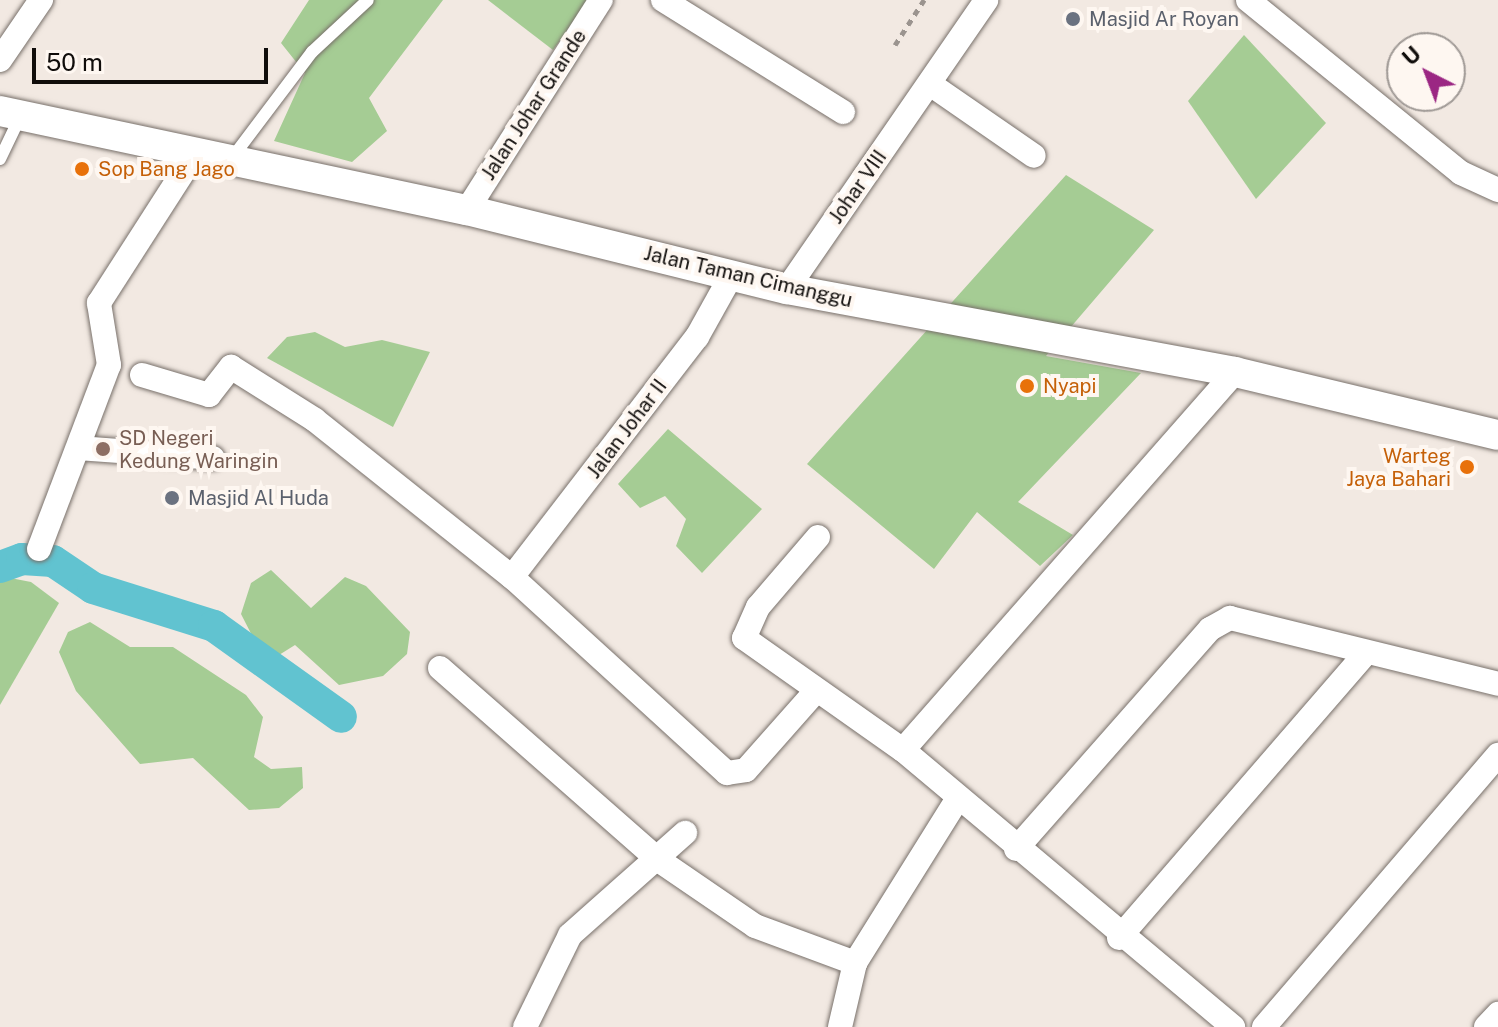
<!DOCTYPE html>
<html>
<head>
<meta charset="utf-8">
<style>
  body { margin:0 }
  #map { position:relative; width:1498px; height:1027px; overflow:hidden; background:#f2e9e2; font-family:"Public Sans",sans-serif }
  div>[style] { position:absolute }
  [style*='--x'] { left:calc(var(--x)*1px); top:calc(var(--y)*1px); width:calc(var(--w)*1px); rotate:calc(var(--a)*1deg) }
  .green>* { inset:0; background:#a5cc94 }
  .canal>* { height:32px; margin:-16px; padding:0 16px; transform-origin:16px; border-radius:16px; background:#61c3d0 }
  .path>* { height:5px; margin-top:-2.5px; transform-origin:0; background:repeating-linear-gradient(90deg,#9b948f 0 6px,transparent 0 12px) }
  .roads { filter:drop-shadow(0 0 2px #78706a) drop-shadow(0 0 2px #78706a) }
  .service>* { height:12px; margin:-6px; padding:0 6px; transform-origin:6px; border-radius:6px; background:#fff }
  .minor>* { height:24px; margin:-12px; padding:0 12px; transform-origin:12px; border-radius:12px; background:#fff }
  .tertiary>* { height:30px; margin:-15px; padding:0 15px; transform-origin:15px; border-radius:15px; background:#fff }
  .dots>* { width:22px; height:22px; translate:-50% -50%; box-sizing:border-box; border:4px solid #fef7f1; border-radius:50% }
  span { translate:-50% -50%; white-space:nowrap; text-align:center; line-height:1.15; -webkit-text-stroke:8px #fef7f1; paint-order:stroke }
  .worship-label { font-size:20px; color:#5b616d }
  .left { translate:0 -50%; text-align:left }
  .street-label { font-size:20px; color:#100d0b }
  .food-label { font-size:20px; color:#c56008 }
  .right { translate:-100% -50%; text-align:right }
  .education-label { font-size:20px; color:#785e54 }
  .north { position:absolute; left:1386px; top:32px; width:80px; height:80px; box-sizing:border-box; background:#fef7f1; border:2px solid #9f9995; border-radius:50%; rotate:318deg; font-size:22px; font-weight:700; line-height:32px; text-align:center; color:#100d0b }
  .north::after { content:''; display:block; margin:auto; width:28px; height:36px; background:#9b2783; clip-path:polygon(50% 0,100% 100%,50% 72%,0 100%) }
  .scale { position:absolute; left:32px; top:48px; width:236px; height:36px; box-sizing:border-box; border:4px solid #100d0b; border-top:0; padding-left:10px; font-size:24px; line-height:28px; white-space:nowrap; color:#100d0b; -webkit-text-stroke:6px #fef7f1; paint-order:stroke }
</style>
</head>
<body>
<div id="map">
  <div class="green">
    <i style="clip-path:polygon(309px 0,443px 0,369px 98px,387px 131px,352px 162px,274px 141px,305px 73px,281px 43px)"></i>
    <i style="clip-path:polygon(488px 0,589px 0,553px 50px)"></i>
    <i style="clip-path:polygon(1244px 35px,1326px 123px,1256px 199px,1188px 101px)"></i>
    <i style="clip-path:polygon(1066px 175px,1154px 230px,1046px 356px,1141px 373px,1018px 502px,1073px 535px,1040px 566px,977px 512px,934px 569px,807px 464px)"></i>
    <i style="clip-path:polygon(315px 332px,345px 347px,382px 340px,430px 352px,393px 427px,267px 358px,287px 337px)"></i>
    <i style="clip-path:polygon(668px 429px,762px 509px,702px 573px,676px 546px,686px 519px,665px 496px,640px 508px,618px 484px)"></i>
    <i style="clip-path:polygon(271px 570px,311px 608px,345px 577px,366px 586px,410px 632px,407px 654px,383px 676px,339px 685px,295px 645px,279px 655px,260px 651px,241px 614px,251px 583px)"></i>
    <i style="clip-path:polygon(0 576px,31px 582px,59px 603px,0 705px)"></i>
    <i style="clip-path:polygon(90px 622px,130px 647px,173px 647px,246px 695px,263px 717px,254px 757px,271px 769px,302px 767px,303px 788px,279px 808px,249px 810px,193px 758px,140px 764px,76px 691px,59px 652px,68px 632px)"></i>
  </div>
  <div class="canal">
    <i style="--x:0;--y:567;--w:23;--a:-20"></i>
    <i style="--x:22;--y:559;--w:31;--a:4"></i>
    <i style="--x:53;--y:561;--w:48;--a:34"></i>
    <i style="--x:93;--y:588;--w:127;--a:17.4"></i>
    <i style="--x:214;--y:626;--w:156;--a:35.6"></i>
  </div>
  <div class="path">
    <i style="--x:895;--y:45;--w:54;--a:-57.2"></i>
  </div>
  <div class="roads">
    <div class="service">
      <i style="--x:232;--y:158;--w:133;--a:-53"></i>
      <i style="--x:312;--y:52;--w:76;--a:-42.9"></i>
      <i style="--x:0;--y:159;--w:47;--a:-64.5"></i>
    </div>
    <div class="minor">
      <i style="--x:663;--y:0;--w:212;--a:31.9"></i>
      <i style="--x:1248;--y:0;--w:274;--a:39.1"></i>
      <i style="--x:1461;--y:173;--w:41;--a:24.7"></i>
      <i style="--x:0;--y:60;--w:73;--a:-55.7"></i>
      <i style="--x:930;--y:84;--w:126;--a:34.7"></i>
      <i style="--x:467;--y:210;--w:249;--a:-57.5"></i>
      <i style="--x:787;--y:289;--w:351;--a:-55.4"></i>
      <i style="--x:142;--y:375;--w:70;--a:16.6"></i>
      <i style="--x:209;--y:395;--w:36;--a:-52"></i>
      <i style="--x:231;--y:367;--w:99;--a:32.2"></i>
      <i style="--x:315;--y:420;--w:252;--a:38.6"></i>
      <i style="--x:512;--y:577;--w:291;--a:42.4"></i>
      <i style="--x:727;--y:773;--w:19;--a:-9"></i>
      <i style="--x:746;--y:770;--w:106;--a:-48.5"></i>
      <i style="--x:78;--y:448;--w:135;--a:4.2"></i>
      <i style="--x:818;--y:537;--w:92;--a:130.6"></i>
      <i style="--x:758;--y:607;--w:34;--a:114"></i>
      <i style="--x:744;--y:638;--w:194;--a:35.2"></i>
      <i style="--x:903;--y:750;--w:431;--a:40"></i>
      <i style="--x:39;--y:549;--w:197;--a:-69.2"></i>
      <i style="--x:109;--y:365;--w:63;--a:-99.2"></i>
      <i style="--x:99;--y:303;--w:179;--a:-57.3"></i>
      <i style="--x:512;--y:577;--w:303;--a:-52.4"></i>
      <i style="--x:697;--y:337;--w:72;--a:-60.9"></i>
      <i style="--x:440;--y:668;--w:293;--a:41.3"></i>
      <i style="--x:660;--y:861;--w:115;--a:34.4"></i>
      <i style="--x:755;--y:926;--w:107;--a:20.3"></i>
      <i style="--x:903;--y:750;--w:503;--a:-48.71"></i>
      <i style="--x:1016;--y:849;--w:293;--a:-48.6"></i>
      <i style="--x:1210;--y:629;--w:23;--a:-29"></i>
      <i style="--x:1230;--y:618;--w:276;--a:13.8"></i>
      <i style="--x:1119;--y:938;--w:373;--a:-49.1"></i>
      <i style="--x:525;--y:1027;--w:102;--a:-63.9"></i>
      <i style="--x:570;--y:935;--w:154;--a:-41.6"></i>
      <i style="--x:840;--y:1027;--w:66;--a:-76.8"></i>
      <i style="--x:855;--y:963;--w:192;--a:-58"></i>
      <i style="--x:1264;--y:1027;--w:359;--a:-49.3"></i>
      <i style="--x:1486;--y:1027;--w:18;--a:-47"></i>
    </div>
    <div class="tertiary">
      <i style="--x:0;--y:111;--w:477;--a:12"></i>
      <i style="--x:467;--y:210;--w:330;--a:13.9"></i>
      <i style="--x:787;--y:289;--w:456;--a:10.5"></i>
      <i style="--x:1235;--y:372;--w:270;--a:13.5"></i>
    </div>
  </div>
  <div class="dots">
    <i style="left:1073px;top:19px;background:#6b7280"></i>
    <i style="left:82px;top:169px;background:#e8710a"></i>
    <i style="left:1027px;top:386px;background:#e8710a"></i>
    <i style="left:103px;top:449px;background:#8d6e63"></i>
    <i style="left:1467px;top:467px;background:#e8710a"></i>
    <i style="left:172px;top:498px;background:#6b7280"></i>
  </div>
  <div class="worship-label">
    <span class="left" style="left:1089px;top:19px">Masjid Ar Royan</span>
    <span class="left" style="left:188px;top:498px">Masjid Al Huda</span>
  </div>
  <div class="street-label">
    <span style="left:534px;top:105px;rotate:-57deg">Jalan Johar Grande</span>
    <span style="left:858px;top:187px;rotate:-55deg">Johar VIII</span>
    <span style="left:748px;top:277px;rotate:13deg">Jalan Taman Cimanggu</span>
    <span style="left:627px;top:429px;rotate:-53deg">Jalan Johar II</span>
  </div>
  <div class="food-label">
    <span class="left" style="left:98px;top:169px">Sop Bang Jago</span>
    <span class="left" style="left:1043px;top:386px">Nyapi</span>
    <span class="right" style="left:1451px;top:468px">Warteg<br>Jaya Bahari</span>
  </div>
  <div class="education-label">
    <span class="left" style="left:119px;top:450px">SD Negeri<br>Kedung Waringin</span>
  </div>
  <div class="north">U</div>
  <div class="scale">50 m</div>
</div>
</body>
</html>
